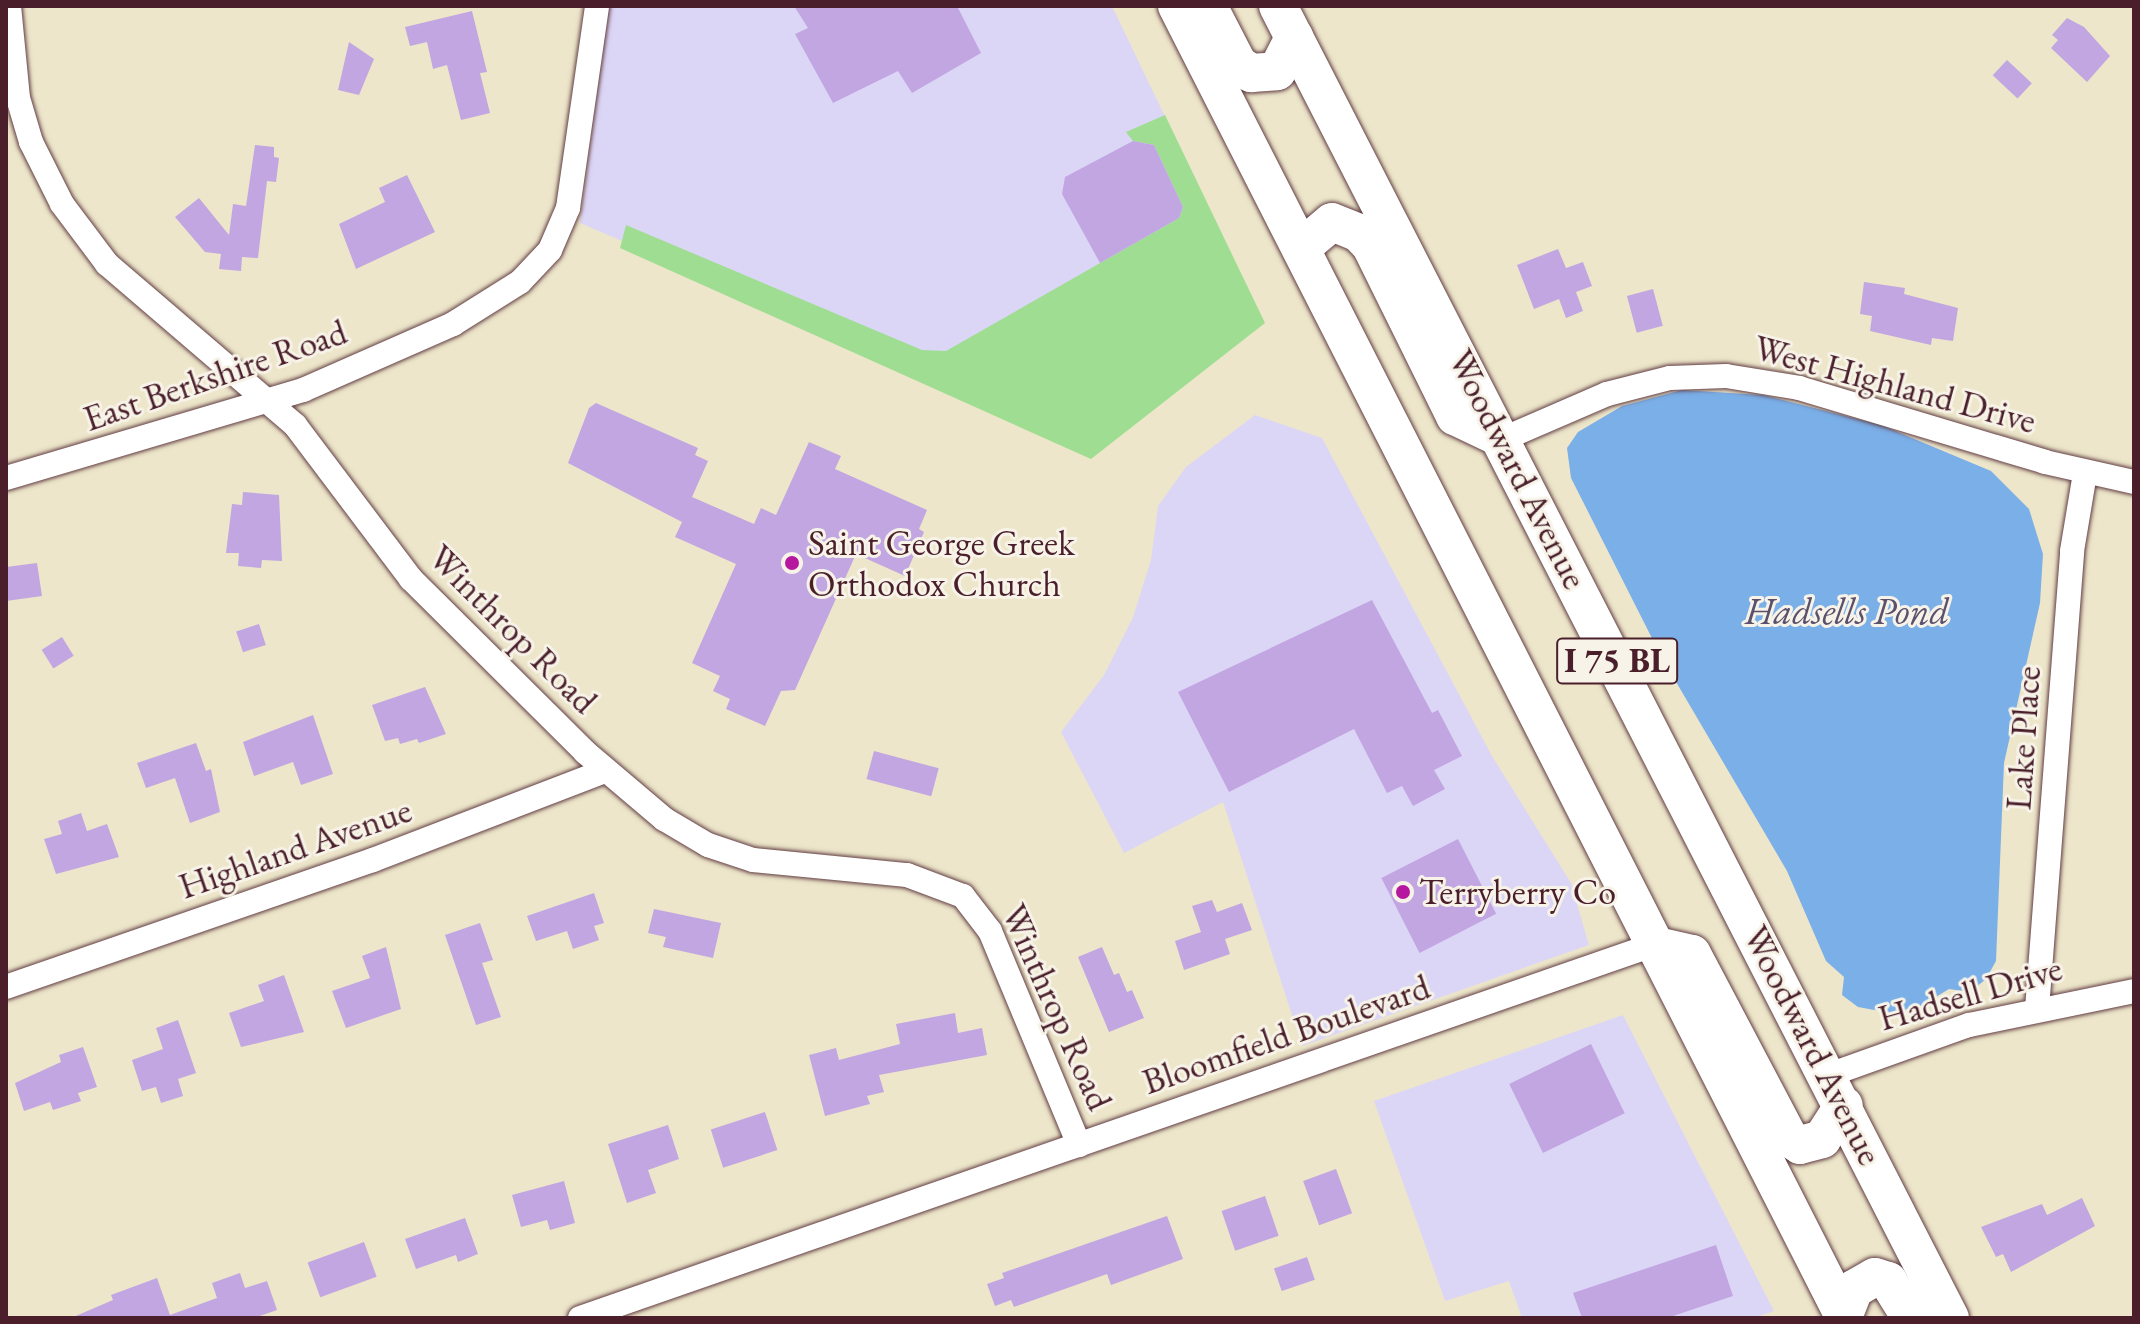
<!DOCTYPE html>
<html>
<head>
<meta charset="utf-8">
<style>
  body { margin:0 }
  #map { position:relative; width:2140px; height:1324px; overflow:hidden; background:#ede6ca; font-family:"EB Garamond",serif }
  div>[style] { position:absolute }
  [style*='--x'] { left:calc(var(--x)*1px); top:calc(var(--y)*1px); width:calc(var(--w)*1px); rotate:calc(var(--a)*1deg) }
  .built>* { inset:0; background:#dcd6f6 }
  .green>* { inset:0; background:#9fde92 }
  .water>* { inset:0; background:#7bafe8 }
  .building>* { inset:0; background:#c1a6e2; transform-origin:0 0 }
  .roads { filter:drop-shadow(0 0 2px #623d43) drop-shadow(0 0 2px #623d43) }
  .street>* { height:24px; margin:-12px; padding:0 12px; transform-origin:12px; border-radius:12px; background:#fff }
  .primary>* { height:38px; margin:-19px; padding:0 19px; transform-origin:19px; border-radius:19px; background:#fff }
  .dots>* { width:22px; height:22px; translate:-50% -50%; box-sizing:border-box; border:4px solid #f7f3e8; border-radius:50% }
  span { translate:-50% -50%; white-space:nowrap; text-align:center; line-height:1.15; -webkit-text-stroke:6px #f7f3e8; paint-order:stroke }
  .shield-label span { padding:2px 6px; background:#f7f3e8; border:2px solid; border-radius:6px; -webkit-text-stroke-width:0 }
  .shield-label { font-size:34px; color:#4a1f2b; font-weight:700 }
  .street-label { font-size:36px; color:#4a1f2b }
  .poi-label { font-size:36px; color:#4a1f2b }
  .left { translate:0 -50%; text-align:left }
  .water-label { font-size:38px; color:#5b516d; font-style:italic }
  .frame { position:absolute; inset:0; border:8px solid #4a1f2b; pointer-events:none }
</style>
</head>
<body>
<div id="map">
  <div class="built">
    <i style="clip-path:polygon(609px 6px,1112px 6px,1217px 225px,922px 370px,580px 223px)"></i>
    <i style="clip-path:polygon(1255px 415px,1322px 438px,1492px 756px,1571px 883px,1589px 945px,1302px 1046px,1223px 802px,1124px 853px,1061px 732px,1104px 675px,1133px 617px,1151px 560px,1158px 506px,1186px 467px)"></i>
    <i style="clip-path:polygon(1623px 1015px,1774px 1311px,1754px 1318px,1522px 1318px,1509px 1281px,1445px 1301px,1374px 1101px)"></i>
  </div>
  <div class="green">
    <i style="clip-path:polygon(1165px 115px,1265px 323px,1091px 459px,620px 248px,626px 225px,922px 350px,946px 351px,1179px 218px,1183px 207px,1154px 145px,1133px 141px,1126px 132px)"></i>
  </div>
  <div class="water">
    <i style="clip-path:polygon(1682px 390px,1763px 395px,1881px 425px,1991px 471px,2029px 509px,2043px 554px,2040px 603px,2004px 763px,1996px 961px,1986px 979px,1970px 992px,1949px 989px,1921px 1006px,1891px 1013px,1858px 1007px,1842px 995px,1844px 977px,1826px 961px,1787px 871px,1662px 658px,1571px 478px,1567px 448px,1578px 432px,1622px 406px)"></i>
  </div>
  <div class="building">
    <i style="clip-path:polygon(794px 6px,957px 6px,981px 53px,912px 93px,898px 71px,833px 103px,795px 34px,808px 28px)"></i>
    <i style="clip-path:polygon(472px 11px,487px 72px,480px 73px,490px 113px,461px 120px,447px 65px,433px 69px,427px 42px,410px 46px,405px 27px)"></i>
    <i style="clip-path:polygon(2067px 18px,2084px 27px,2110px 56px,2087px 82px,2051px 48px,2058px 40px,2052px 35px)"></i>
    <i style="clip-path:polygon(349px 42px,374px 59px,359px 95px,338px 90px)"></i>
    <i style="left:2007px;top:60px;width:34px;height:21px;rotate:43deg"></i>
    <i style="clip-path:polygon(1133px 141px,1154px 145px,1183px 207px,1179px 218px,1100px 263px,1062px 194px,1065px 177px)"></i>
    <i style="clip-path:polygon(255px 145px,274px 147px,274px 157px,279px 158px,276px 182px,267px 181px,258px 258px,242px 257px,241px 271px,219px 269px,221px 254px,205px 252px,175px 217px,199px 198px,229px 235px,233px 204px,246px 206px)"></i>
    <i style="clip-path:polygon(407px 175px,435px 232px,356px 269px,339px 224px,385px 202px,379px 188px)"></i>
    <i style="clip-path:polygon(1558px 249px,1566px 268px,1583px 262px,1592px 286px,1576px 292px,1583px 311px,1566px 318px,1559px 299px,1534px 309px,1517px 265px)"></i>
    <i style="clip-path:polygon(1864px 282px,1905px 288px,1904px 294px,1958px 308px,1953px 341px,1932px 338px,1931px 345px,1870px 331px,1872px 316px,1860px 314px)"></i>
    <i style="left:1653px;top:289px;width:38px;height:27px;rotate:75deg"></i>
    <i style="clip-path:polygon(596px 403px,698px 448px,695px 455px,708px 461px,692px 497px,754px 524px,761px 508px,776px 515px,809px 442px,841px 456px,835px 469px,927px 510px,919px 529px,924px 532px,905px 576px,856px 554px,795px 690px,781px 691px,765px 726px,726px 709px,730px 699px,713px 691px,720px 676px,692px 663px,736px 564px,675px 537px,682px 522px,568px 463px,589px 408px)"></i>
    <i style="clip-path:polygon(243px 492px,279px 495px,282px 561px,262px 560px,261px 568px,238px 566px,239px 553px,226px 553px,232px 504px,242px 505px)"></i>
    <i style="clip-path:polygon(37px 563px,42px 596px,6px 601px,6px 567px)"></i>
    <i style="clip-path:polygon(1372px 600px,1432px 713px,1438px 710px,1462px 756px,1434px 770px,1445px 789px,1413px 806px,1402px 786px,1387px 793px,1354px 729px,1229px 792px,1178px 692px)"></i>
    <i style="left:259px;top:624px;width:22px;height:24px;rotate:72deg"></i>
    <i style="left:62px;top:637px;width:22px;height:24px;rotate:58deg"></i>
    <i style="clip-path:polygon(425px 687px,446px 734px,419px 743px,417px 739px,400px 744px,398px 738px,385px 741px,372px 705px)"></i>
    <i style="clip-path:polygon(313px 715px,333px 774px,301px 785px,293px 762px,254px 776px,243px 742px)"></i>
    <i style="clip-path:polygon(196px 743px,206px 771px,211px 769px,220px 812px,190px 823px,175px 778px,146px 788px,137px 763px)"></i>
    <i style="left:874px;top:751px;width:67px;height:29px;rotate:15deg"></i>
    <i style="clip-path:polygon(81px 813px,87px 831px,107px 824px,119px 857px,56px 874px,44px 839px,62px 834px,58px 821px)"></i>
    <i style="left:1458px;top:839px;width:84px;height:86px;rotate:63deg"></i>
    <i style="clip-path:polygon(594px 893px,604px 923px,594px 926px,599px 940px,573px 949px,567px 931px,536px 941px,527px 916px)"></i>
    <i style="clip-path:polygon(1212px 900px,1217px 912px,1242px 903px,1252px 930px,1225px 939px,1230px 954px,1184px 970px,1175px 941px,1201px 932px,1192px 906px)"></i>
    <i style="clip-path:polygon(654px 909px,721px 923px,713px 958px,663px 947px,666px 937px,648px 933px)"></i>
    <i style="clip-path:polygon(480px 923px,493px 960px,482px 963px,501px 1017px,476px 1025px,445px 935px)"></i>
    <i style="clip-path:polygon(386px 947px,401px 1009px,346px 1028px,332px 991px,370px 978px,362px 956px)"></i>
    <i style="clip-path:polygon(1102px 947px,1114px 975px,1119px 973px,1127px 992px,1132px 990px,1144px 1018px,1109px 1032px,1078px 957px)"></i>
    <i style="clip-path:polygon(284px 975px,304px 1032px,241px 1047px,229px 1013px,264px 1001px,258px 985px)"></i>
    <i style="clip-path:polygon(955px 1013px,958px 1033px,982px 1028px,987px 1055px,879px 1075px,884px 1092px,867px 1096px,870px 1104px,825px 1116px,809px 1055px,836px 1048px,839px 1060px,900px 1044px,896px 1024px)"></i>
    <i style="clip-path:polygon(178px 1020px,196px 1073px,178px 1079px,183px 1096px,161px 1103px,156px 1087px,142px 1091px,132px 1060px,163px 1049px,156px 1028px)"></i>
    <i style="left:1591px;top:1044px;width:77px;height:91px;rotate:64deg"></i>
    <i style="clip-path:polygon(83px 1047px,97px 1087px,78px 1093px,81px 1101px,53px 1110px,50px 1102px,24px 1111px,15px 1083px,61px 1062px,59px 1055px)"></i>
    <i style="left:765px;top:1112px;width:40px;height:57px;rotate:72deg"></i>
    <i style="clip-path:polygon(668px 1125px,679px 1159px,648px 1170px,656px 1193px,627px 1203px,608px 1144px)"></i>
    <i style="left:1336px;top:1169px;width:47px;height:35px;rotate:70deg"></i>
    <i style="clip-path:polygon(564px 1181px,575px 1223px,550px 1230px,547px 1220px,521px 1227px,512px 1195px)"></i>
    <i style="left:1265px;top:1196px;width:42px;height:46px;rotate:71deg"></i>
    <i style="clip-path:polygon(2082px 1198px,2095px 1226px,2011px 1272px,2003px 1254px,1996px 1257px,1981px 1227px,2042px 1204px,2047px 1215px)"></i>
    <i style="clip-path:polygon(1167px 1216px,1183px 1259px,1111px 1285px,1107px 1274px,1014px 1307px,1011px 1300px,995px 1306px,987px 1284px,1004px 1278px,1002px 1273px)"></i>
    <i style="clip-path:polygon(465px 1218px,478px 1254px,458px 1262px,456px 1255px,416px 1269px,405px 1239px)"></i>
    <i style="left:364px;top:1242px;width:37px;height:60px;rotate:70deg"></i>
    <i style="clip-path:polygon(1716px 1245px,1733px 1296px,1667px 1318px,1582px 1318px,1573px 1293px)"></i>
    <i style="left:1307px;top:1257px;width:24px;height:35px;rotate:71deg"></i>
    <i style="clip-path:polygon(240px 1273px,245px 1288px,267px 1281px,277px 1310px,254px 1318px,71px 1318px,113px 1300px,111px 1295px,157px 1278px,170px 1315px,217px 1298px,212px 1283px)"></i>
  </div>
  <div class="roads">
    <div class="street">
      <i style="--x:9;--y:6;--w:92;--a:84.4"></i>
      <i style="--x:18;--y:98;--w:46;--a:73.5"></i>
      <i style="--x:31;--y:142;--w:69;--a:63.4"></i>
      <i style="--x:62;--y:204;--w:75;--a:53.1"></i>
      <i style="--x:107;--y:264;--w:248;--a:40.6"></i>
      <i style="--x:295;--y:425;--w:193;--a:53"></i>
      <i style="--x:411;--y:579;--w:245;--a:44.8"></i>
      <i style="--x:585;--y:752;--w:104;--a:40.3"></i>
      <i style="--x:664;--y:819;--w:51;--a:30.6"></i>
      <i style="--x:708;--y:845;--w:47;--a:18.4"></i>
      <i style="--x:753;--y:860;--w:155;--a:5.6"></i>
      <i style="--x:907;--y:875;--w:60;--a:20.6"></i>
      <i style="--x:963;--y:896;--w:44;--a:52.4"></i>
      <i style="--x:990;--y:931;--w:232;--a:67.4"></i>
      <i style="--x:1503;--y:439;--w:113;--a:-23.4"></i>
      <i style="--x:1607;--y:394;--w:65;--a:-14.3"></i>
      <i style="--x:1670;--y:378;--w:56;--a:-2"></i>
      <i style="--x:1726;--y:376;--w:74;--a:9.3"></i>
      <i style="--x:1799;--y:388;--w:257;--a:16.7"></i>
      <i style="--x:2045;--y:462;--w:91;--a:12.7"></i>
      <i style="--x:6;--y:478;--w:310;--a:-16.5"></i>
      <i style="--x:303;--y:390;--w:164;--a:-23.7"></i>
      <i style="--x:453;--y:324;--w:79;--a:-32.1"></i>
      <i style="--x:520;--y:282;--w:44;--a:-46.8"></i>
      <i style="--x:550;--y:250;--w:46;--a:-66.8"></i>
      <i style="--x:568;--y:208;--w:204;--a:-81.8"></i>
      <i style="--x:6;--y:987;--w:388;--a:-19.1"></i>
      <i style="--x:373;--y:860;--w:248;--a:-21"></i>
      <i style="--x:2037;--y:1009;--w:459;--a:-85.6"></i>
      <i style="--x:2072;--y:551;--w:79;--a:-80.5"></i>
      <i style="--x:1829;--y:1075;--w:149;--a:-19.7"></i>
      <i style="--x:1969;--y:1025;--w:168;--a:-11.6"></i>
      <i style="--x:580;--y:1318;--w:1136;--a:-19.17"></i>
    </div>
    <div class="primary">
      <i style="--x:1177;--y:6;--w:1472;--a:63.02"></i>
      <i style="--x:1208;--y:6;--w:65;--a:62.7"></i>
      <i style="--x:1238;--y:64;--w:16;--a:35"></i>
      <i style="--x:1251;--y:73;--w:26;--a:-4"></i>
      <i style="--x:1277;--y:71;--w:38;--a:-63"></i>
      <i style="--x:1278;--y:6;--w:1474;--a:62.88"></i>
      <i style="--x:1301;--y:248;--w:40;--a:-40"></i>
      <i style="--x:1332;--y:222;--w:29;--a:22"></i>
      <i style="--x:1359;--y:233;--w:18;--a:47"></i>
      <i style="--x:1371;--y:246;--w:190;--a:63.7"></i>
      <i style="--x:1455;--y:416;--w:53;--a:25.6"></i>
      <i style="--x:1653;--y:945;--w:40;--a:13"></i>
      <i style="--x:1692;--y:954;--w:208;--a:62.2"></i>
      <i style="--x:1789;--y:1138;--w:13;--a:32"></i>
      <i style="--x:1800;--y:1145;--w:23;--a:-15"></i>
      <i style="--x:1822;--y:1139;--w:40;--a:-57.1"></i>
      <i style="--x:1844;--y:1315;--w:28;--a:-69"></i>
      <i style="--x:1854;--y:1289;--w:24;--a:-30"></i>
      <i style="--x:1875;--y:1277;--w:14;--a:17"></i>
      <i style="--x:1888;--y:1281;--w:44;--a:58.1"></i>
    </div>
  </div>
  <div class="dots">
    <i style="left:792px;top:563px;background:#b5179e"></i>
    <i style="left:1403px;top:892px;background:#b5179e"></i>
  </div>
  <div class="shield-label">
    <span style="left:1617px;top:661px">I 75 BL</span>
  </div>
  <div class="street-label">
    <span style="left:215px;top:375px;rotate:-19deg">East Berkshire Road</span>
    <span style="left:1895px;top:384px;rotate:15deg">West Highland Drive</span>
    <span style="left:1518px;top:469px;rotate:63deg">Woodward Avenue</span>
    <span style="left:513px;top:629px;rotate:45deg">Winthrop Road</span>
    <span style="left:2023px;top:738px;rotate:-86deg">Lake Place</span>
    <span style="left:295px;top:848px;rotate:-19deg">Highland Avenue</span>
    <span style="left:1970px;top:993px;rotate:-16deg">Hadsell Drive</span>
    <span style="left:1057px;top:1007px;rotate:66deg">Winthrop Road</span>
    <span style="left:1286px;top:1034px;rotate:-19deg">Bloomfield Boulevard</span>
    <span style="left:1813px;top:1045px;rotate:63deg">Woodward Avenue</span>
  </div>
  <div class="poi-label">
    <span class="left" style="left:808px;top:563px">Saint George Greek<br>Orthodox Church</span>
    <span class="left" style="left:1419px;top:892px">Terryberry Co</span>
  </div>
  <div class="water-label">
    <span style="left:1847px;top:611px">Hadsells Pond</span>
  </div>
  <div class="frame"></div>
</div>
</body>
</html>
